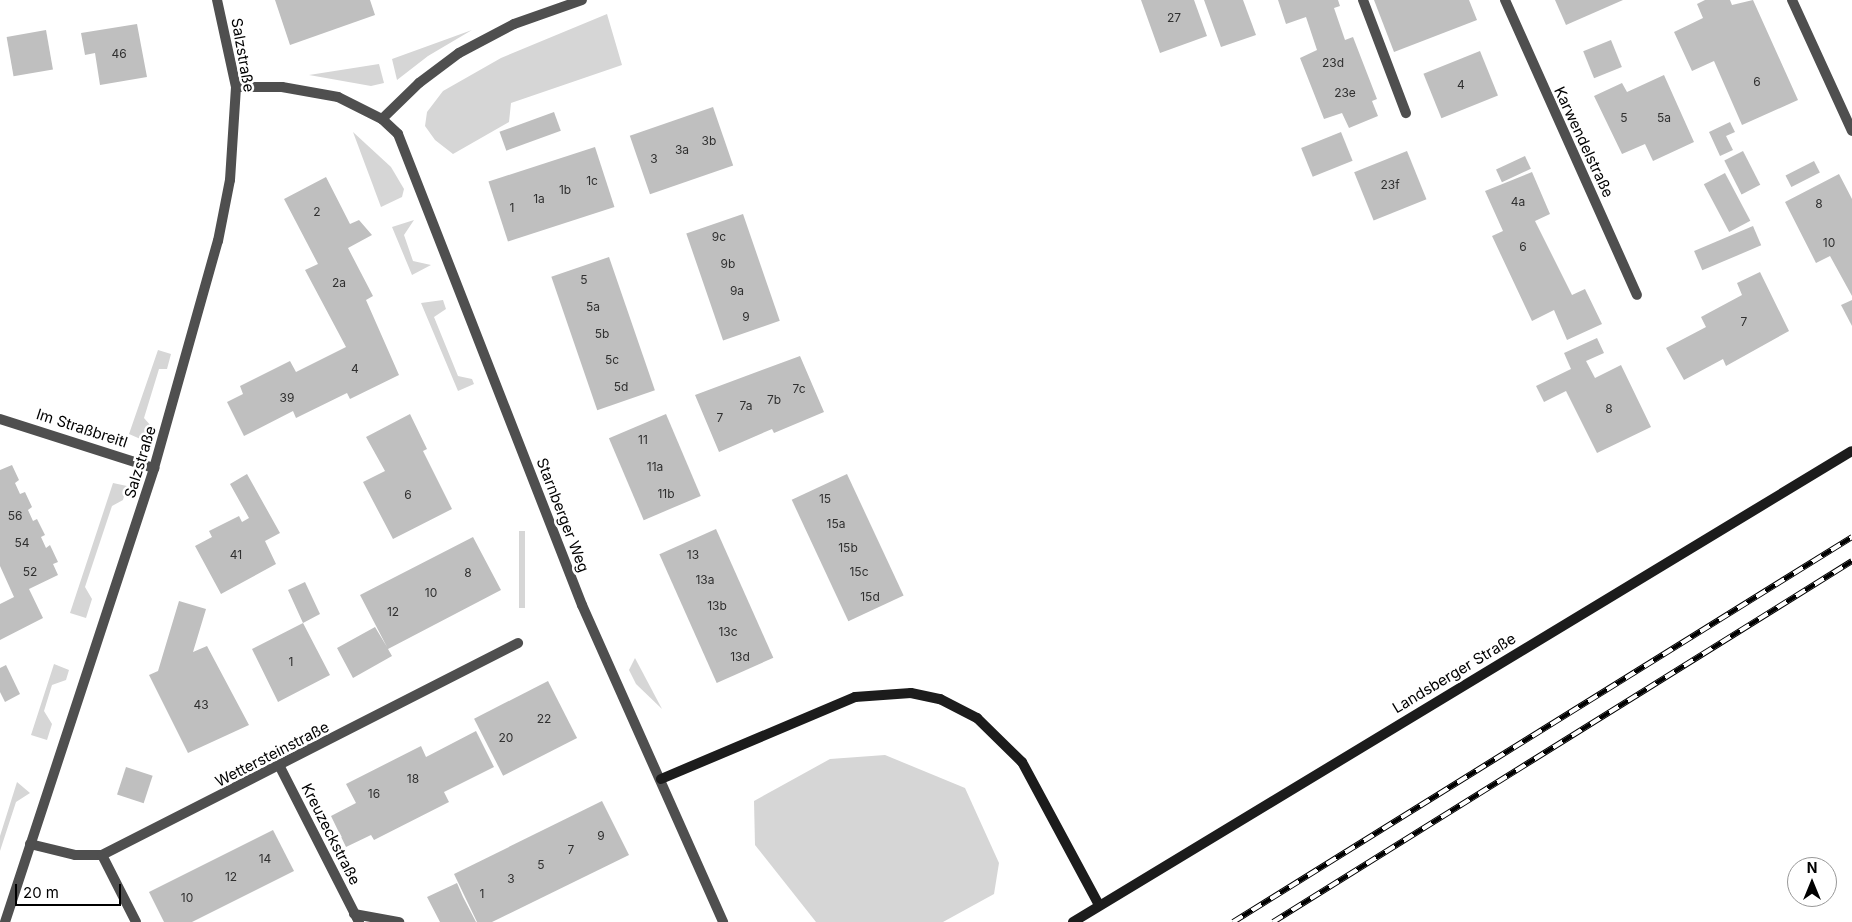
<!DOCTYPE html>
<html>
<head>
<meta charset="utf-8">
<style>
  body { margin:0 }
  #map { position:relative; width:1852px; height:922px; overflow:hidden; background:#fff; font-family:Inter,sans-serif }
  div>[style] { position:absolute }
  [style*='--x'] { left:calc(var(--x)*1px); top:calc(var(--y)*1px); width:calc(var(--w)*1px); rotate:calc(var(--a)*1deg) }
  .green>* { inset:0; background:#d6d6d6; transform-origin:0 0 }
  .building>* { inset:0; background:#bfbfbf; transform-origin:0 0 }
  .service>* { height:10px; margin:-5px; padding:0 5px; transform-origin:5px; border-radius:5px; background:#4f4f4f }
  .minor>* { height:10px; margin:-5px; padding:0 5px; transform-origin:5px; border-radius:5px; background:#4f4f4f }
  .secondary>* { height:10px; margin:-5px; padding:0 5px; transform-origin:5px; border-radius:5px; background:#1c1c1c }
  .rail>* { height:5.5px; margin-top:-2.75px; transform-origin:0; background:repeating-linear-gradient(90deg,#fff 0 11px,#000 0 22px); box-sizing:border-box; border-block:1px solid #000 }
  span { translate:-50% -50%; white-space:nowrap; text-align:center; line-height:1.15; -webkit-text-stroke:5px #fff; paint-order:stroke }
  .number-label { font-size:12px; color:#303030 }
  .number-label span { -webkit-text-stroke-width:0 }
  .street-label { font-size:15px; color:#000 }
  .north { position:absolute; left:1787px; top:857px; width:50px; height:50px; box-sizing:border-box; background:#fff; border:1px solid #999; border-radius:50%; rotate:0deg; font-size:14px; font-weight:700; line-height:20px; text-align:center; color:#000 }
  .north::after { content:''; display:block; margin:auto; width:18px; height:22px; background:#000; clip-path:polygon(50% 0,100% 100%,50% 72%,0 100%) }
  .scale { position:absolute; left:15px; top:884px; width:106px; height:22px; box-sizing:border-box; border:2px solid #000; border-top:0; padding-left:6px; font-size:15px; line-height:18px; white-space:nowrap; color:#000; -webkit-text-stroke:4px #fff; paint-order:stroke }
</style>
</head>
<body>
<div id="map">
  <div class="green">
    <i style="clip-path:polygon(607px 14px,622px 65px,511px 103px,509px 122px,453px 154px,435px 140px,425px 126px,427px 112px,443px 91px,501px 58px)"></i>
    <i style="clip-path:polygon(472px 30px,428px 56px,397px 80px,392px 59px)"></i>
    <i style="clip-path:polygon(379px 64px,384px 83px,371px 86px,309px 75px)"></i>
    <i style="clip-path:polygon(353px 132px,391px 167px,404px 189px,402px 197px,381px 207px)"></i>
    <i style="clip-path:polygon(414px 220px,404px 235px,413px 261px,431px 265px,412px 275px,392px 227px)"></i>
    <i style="clip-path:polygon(443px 300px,446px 309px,434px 317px,458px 376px,472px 379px,474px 384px,458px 391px,421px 303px)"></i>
    <i style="clip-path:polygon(158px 350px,171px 354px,167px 369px,159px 369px,144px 418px,151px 426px,145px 441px,129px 434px)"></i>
    <i style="clip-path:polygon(113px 483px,127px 486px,123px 500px,112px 506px,85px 587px,92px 599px,86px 618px,70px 613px)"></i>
    <i style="left:519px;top:531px;width:6px;height:77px"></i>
    <i style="clip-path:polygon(635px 658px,662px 709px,636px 684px,629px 670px)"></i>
    <i style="clip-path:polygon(54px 664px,69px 670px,66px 680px,52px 685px,44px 711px,52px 724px,47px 740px,31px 735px)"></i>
    <i style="clip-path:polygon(885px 755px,965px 788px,999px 863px,994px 894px,943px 922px,816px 922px,755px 845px,754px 801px,830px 759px)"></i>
    <i style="clip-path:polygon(17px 782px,30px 793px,16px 802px,0 851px,0 836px)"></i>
  </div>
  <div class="building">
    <i style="clip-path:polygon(275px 0,370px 0,375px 15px,290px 45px)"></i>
    <i style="clip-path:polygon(1141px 0,1194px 0,1207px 36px,1160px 53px)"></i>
    <i style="clip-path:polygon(1204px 0,1243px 0,1256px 35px,1221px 47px)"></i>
    <i style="clip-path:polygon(1278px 0,1338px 0,1340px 6px,1334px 8px,1345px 40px,1353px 37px,1377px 99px,1372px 101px,1378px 116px,1349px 128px,1342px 113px,1324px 119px,1300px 58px,1317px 50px,1306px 17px,1286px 24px)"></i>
    <i style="clip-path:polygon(1374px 0,1469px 0,1477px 20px,1394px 52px)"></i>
    <i style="clip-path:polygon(1555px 0,1623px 0,1566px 25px)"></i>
    <i style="clip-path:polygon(1705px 0,1730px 0,1732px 5px,1753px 0,1798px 100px,1742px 125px,1714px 61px,1692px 71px,1674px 32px,1703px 18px,1697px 4px)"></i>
    <i style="clip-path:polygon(137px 24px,147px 77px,100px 85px,95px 53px,85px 55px,81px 33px)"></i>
    <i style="left:46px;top:30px;width:40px;height:40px;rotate:80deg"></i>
    <i style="left:1611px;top:40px;width:29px;height:30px;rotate:68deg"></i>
    <i style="left:1480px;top:51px;width:48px;height:61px;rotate:68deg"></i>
    <i style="clip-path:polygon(1664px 75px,1694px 142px,1653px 161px,1645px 144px,1622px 154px,1594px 96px,1622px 83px,1627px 92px)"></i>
    <i style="left:713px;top:107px;width:62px;height:88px;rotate:71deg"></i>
    <i style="left:554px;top:112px;width:20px;height:58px;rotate:70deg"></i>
    <i style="clip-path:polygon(1730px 122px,1735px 132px,1726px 136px,1733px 150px,1720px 156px,1709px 132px)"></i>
    <i style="left:1341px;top:132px;width:31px;height:43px;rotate:68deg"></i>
    <i style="left:595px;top:147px;width:63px;height:112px;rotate:72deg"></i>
    <i style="left:1407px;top:151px;width:52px;height:57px;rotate:68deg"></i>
    <i style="left:1743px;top:151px;width:38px;height:21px;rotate:63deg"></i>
    <i style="left:1525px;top:156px;width:14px;height:32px;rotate:65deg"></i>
    <i style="left:1814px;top:161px;width:13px;height:32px;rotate:63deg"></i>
    <i style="clip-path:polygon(1532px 172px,1550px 214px,1535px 221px,1572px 295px,1585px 289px,1602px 324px,1567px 340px,1554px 310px,1532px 321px,1492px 236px,1503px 231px,1485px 191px)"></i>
    <i style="left:1725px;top:173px;width:54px;height:24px;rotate:62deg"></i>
    <i style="clip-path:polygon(1839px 174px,1852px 199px,1852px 296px,1830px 256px,1816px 263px,1785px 202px)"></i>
    <i style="clip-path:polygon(326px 177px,350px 224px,359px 220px,372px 235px,348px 248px,373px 296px,366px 300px,399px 375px,350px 399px,347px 393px,296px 418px,293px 411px,244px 436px,227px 402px,243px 394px,240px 386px,290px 361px,296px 372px,346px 347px,305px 270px,318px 264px,284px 199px)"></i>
    <i style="left:743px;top:214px;width:113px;height:60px;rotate:71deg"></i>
    <i style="left:1753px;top:226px;width:21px;height:64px;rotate:67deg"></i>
    <i style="left:609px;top:257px;width:141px;height:61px;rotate:71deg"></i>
    <i style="clip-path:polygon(1760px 272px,1789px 331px,1726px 366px,1723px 359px,1684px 380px,1666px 348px,1706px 327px,1701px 317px,1742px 295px,1737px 283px)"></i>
    <i style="clip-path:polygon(1852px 300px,1852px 326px,1841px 305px)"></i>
    <i style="clip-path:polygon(1597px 338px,1604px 353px,1586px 361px,1595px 378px,1621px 365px,1651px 427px,1597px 453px,1566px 391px,1544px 402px,1536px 386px,1571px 369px,1564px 353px)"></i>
    <i style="clip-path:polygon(800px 356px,824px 412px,774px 433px,772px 429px,719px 452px,695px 395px)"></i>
    <i style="clip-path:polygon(410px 414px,427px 449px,423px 451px,452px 509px,393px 539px,363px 482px,385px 471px,366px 437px)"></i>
    <i style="left:666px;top:414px;width:89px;height:62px;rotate:67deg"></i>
    <i style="clip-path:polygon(12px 465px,19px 480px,15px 483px,20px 494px,25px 492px,32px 507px,28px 510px,33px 521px,37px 519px,45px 535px,41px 537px,46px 548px,50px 545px,58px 562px,53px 564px,58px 575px,29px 589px,43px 618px,0 640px,0 604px,14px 597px,0 566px,0 470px)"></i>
    <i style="clip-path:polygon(247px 474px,280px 533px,265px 541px,276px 564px,221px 594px,195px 546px,212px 537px,209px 531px,239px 516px,242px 522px,249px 518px,230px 484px)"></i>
    <i style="left:847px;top:474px;width:134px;height:61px;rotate:65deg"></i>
    <i style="left:716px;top:529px;width:141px;height:62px;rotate:66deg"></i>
    <i style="clip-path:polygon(473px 537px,501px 590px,388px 649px,392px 656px,353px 678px,337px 648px,375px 627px,387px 647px,360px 595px)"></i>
    <i style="clip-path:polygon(305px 582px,320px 614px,303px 623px,330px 675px,278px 702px,252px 649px,303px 623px,288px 590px)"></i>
    <i style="clip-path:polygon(179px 601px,206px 609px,193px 652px,207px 646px,249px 725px,188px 753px,149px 675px,158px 671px)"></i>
    <i style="clip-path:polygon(6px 665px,20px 694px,5px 702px,0 692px,0 668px)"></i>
    <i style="left:548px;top:681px;width:64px;height:83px;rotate:63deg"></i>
    <i style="clip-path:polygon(476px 731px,494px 767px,444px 792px,449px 802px,374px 840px,371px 835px,346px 847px,331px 816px,356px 803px,346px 784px,421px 746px,426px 757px)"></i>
    <i style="left:126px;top:767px;width:28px;height:29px;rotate:18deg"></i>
    <i style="clip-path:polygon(602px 801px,629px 855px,492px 922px,477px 922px,454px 874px)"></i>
    <i style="clip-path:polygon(273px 830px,294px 871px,192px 922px,164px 922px,149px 892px)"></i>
    <i style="clip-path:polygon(457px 883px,463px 897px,476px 922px,440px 922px,427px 897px)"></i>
  </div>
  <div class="service">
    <i style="--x:1363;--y:0;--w:121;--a:69.2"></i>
    <i style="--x:102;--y:855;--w:75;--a:63.1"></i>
  </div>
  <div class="minor">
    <i style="--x:1505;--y:0;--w:323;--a:65.9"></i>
    <i style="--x:1792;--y:0;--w:144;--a:65.4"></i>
    <i style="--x:236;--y:87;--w:46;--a:0"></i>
    <i style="--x:282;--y:87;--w:57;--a:10.1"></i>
    <i style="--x:338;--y:97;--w:49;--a:26.6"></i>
    <i style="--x:382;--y:119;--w:22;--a:43"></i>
    <i style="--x:398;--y:134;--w:506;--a:68.66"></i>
    <i style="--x:582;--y:605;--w:347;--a:66"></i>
    <i style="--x:382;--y:119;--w:52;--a:-44.2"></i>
    <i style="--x:419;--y:83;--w:50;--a:-36.9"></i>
    <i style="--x:459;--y:53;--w:62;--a:-27.8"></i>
    <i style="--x:514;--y:24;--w:72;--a:-19.4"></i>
    <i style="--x:0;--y:419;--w:162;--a:17.7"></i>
    <i style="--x:280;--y:767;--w:174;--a:63"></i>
    <i style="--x:30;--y:844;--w:46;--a:13.7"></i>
    <i style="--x:75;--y:855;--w:27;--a:0"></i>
    <i style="--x:102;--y:855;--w:467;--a:-27"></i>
    <i style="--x:354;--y:914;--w:46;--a:10.1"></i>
    <i style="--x:5;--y:922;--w:478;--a:-71.8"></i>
    <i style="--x:154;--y:468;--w:236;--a:-74.3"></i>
    <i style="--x:218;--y:241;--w:62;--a:-78.9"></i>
    <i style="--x:230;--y:180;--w:93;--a:-86.3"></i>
    <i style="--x:236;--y:87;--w:89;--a:-102.3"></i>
  </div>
  <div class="secondary">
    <i style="--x:661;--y:779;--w:211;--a:-22.9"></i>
    <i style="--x:855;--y:697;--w:56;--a:-4.1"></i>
    <i style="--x:911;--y:693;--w:30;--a:12"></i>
    <i style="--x:940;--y:699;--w:42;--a:27.2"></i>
    <i style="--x:977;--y:718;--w:63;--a:44.4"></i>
    <i style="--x:1022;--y:762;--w:162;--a:61.7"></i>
    <i style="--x:1073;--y:922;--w:910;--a:-31.16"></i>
  </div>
  <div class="rail">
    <i style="--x:1233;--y:922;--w:729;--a:-31.88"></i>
    <i style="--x:1273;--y:922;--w:682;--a:-31.94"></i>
  </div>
  <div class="number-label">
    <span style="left:1174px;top:18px">27</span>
    <span style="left:119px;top:54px">46</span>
    <span style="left:1333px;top:63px">23d</span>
    <span style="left:1757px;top:82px">6</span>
    <span style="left:1461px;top:85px">4</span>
    <span style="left:1345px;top:93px">23e</span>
    <span style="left:1624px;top:118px">5</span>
    <span style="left:1664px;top:118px">5a</span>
    <span style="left:709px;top:141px">3b</span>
    <span style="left:682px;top:150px">3a</span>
    <span style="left:654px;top:159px">3</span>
    <span style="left:592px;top:181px">1c</span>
    <span style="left:1390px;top:185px">23f</span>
    <span style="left:565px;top:190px">1b</span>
    <span style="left:539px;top:199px">1a</span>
    <span style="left:1518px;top:202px">4a</span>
    <span style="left:1819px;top:204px">8</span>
    <span style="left:512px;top:208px">1</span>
    <span style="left:317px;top:212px">2</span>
    <span style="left:719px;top:237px">9c</span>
    <span style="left:1829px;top:243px">10</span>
    <span style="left:1523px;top:247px">6</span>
    <span style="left:728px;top:264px">9b</span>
    <span style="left:584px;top:280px">5</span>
    <span style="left:339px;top:283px">2a</span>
    <span style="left:737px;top:291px">9a</span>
    <span style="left:593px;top:307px">5a</span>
    <span style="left:746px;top:317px">9</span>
    <span style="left:1744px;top:322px">7</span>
    <span style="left:602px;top:334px">5b</span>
    <span style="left:612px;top:360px">5c</span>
    <span style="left:355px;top:369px">4</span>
    <span style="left:621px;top:387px">5d</span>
    <span style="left:799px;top:389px">7c</span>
    <span style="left:287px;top:398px">39</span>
    <span style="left:774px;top:400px">7b</span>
    <span style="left:746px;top:406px">7a</span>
    <span style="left:1609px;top:409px">8</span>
    <span style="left:720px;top:418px">7</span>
    <span style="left:643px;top:440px">11</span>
    <span style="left:655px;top:467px">11a</span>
    <span style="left:666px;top:494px">11b</span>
    <span style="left:408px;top:495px">6</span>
    <span style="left:825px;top:499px">15</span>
    <span style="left:15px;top:516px">56</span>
    <span style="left:836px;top:524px">15a</span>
    <span style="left:22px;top:543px">54</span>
    <span style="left:848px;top:548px">15b</span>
    <span style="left:236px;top:555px">41</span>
    <span style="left:693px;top:555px">13</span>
    <span style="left:30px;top:572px">52</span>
    <span style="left:859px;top:572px">15c</span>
    <span style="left:468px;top:573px">8</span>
    <span style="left:705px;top:580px">13a</span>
    <span style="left:431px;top:593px">10</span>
    <span style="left:870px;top:597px">15d</span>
    <span style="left:717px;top:606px">13b</span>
    <span style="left:393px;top:612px">12</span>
    <span style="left:728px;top:632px">13c</span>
    <span style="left:740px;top:657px">13d</span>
    <span style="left:291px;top:662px">1</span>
    <span style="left:201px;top:705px">43</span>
    <span style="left:544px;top:719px">22</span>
    <span style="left:506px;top:738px">20</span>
    <span style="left:413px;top:779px">18</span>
    <span style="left:374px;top:794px">16</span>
    <span style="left:601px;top:836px">9</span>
    <span style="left:571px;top:850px">7</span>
    <span style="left:265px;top:859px">14</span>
    <span style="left:541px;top:865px">5</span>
    <span style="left:231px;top:877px">12</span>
    <span style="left:511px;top:879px">3</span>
    <span style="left:482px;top:894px">1</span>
    <span style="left:187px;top:898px">10</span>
  </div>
  <div class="street-label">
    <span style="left:243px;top:55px;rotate:80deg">Salzstraße</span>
    <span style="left:1584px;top:142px;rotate:65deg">Karwendelstraße</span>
    <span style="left:82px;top:428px;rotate:18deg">Im Straßbreitl</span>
    <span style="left:140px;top:462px;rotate:-73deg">Salzstraße</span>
    <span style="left:563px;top:515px;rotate:69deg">Starnberger Weg</span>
    <span style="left:1454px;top:673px;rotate:-31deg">Landsberger Straße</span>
    <span style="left:272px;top:754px;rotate:-27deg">Wettersteinstraße</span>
    <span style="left:331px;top:834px;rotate:63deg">Kreuzeckstraße</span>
  </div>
  <div class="north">N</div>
  <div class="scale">20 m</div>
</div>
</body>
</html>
